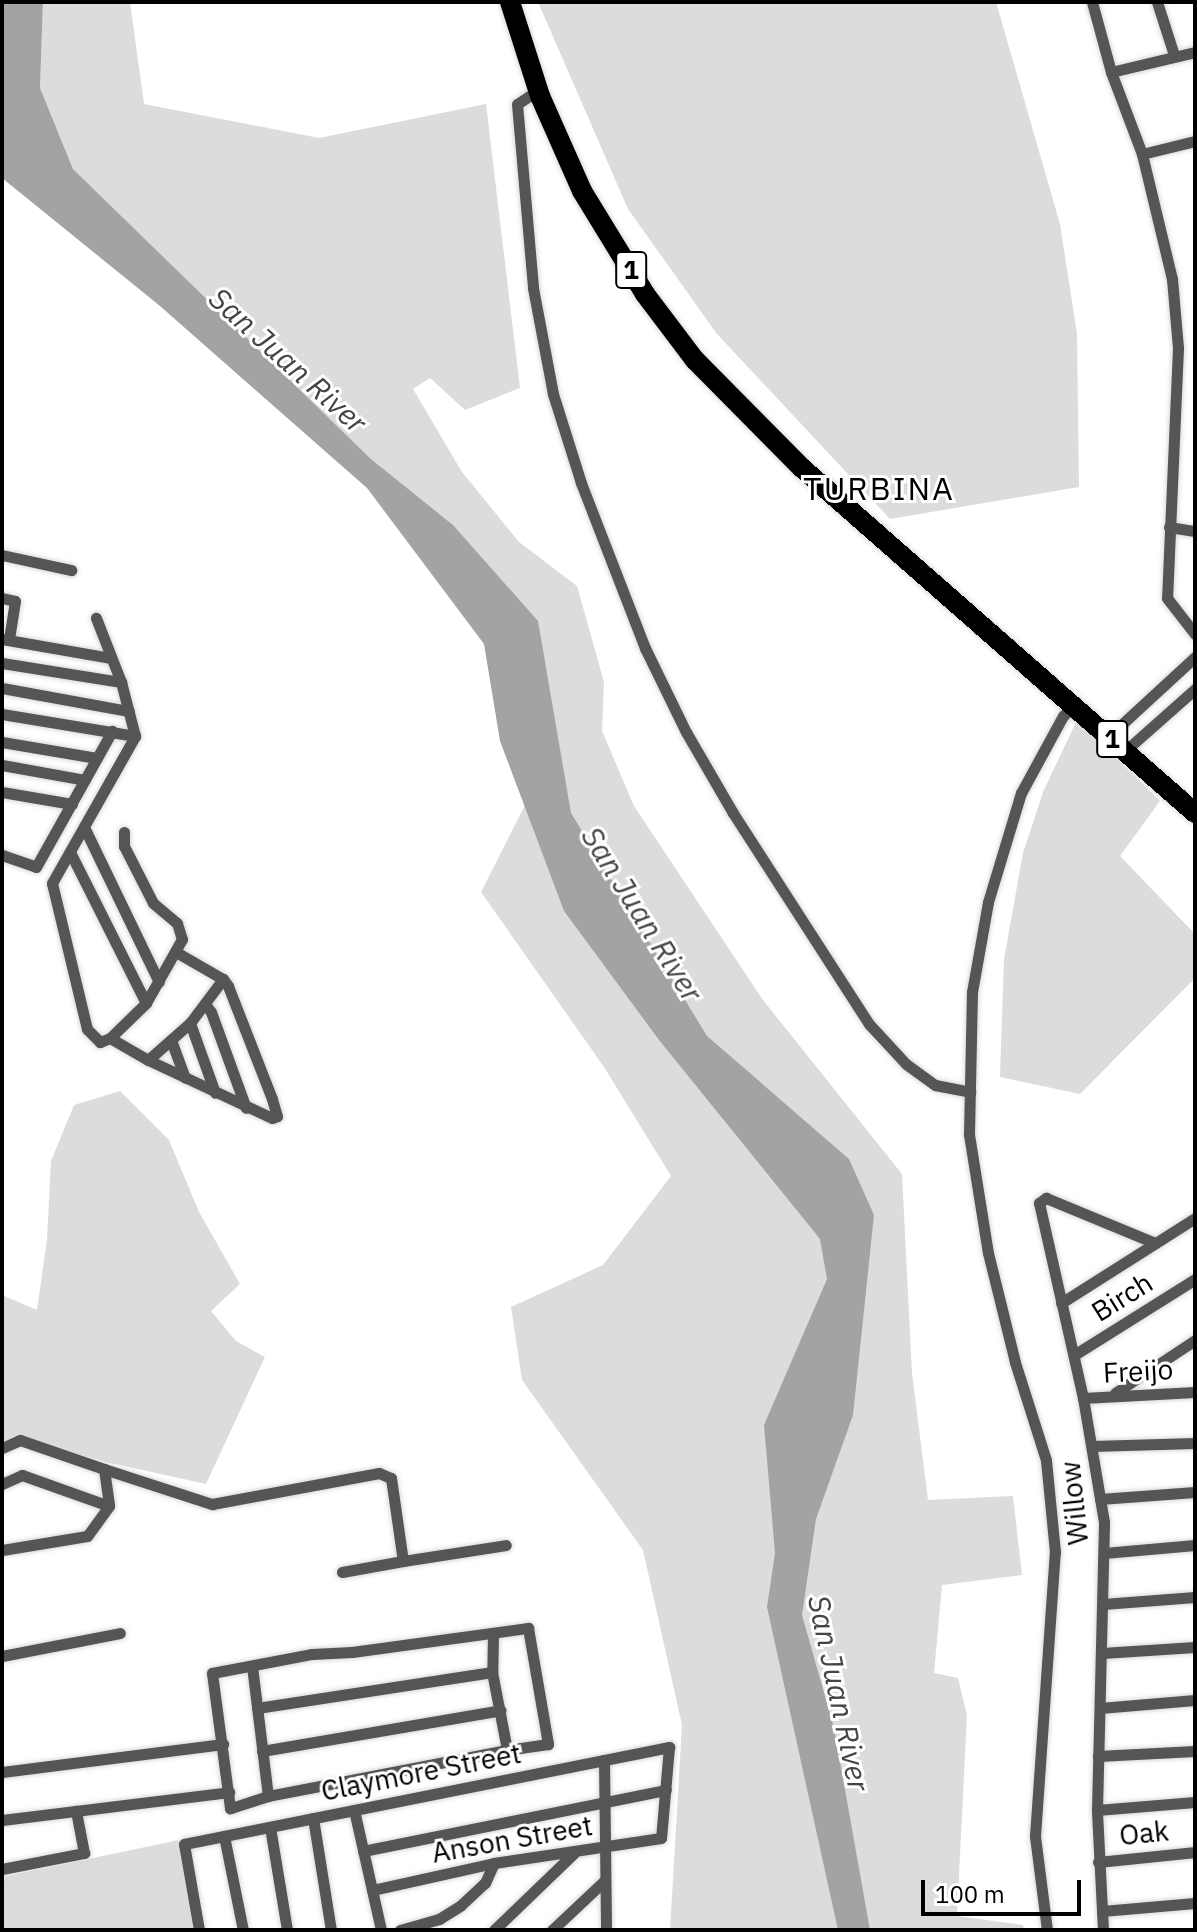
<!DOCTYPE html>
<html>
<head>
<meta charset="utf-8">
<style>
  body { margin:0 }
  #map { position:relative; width:1197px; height:1932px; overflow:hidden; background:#fff; font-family:"IBM Plex Sans",sans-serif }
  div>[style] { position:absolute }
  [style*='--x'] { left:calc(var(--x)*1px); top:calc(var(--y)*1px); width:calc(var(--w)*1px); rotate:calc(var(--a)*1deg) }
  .green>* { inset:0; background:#dcdcdc }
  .water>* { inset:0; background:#a3a3a3 }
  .roads { filter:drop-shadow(0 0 2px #dbdbdb) drop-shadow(0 0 2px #dbdbdb) }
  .street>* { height:11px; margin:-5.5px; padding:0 5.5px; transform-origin:5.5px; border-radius:5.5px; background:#555 }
  .highway>* { height:20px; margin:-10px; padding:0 10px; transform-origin:10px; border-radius:10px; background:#000 }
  span { translate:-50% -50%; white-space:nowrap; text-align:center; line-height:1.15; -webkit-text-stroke:6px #fff; paint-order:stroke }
  .shield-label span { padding:2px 6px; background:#fff; border:2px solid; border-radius:6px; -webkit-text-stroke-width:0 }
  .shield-label { font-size:26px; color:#000; font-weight:700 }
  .street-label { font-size:28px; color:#000 }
  .water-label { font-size:30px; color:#444; font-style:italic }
  .quarter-label { font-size:32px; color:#000; letter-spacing:2px }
  .frame { position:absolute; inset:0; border:4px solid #000; pointer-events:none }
  .scale { position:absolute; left:921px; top:1880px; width:160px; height:36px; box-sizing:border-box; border:4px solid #000; border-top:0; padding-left:10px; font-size:24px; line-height:28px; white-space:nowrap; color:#000; -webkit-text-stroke:6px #fff; paint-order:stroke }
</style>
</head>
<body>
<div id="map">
  <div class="green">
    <i style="clip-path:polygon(43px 2px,130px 2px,144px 104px,319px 138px,486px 104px,520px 388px,465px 410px,430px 378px,413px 389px,462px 472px,519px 542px,577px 586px,604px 682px,602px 731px,634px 806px,763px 1000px,902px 1174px,912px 1373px,928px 1500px,1013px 1496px,1022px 1575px,942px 1585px,934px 1673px,958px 1678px,967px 1715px,957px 1916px,1023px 1925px,1024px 1930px,670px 1930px,682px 1725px,643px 1550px,522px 1380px,511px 1307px,603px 1265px,671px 1176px,604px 1067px,481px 892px,557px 742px,453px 525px,371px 459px,73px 169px,40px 88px)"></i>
    <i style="clip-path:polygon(538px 2px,996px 2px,1060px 224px,1077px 334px,1079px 487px,890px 519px,717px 334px,628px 209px)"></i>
    <i style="clip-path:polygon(1077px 720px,1160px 801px,1120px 856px,1195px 934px,1195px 978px,1080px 1094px,1000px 1077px,1004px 959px,1023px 853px,1043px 792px)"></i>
    <i style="clip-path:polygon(120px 1091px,169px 1140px,199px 1212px,240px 1284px,211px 1311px,236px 1341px,265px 1357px,206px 1484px,106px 1462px,16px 1436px,2px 1441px,2px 1295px,37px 1310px,47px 1239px,51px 1161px,74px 1105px)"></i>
    <i style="clip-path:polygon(179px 1840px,193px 1930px,2px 1930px,2px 1877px)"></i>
  </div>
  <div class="water">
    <i style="clip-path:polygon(2px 2px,43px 2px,40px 88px,73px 169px,371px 459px,453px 525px,538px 621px,571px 813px,707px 1036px,849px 1159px,874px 1215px,853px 1415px,816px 1519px,802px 1615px,834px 1728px,870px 1930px,838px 1930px,767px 1607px,775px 1553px,764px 1425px,827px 1279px,820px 1239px,659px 1040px,564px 911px,500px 741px,484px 644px,367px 488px,160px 306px,2px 178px)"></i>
  </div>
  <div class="roads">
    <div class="street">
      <i style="--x:1092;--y:2;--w:73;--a:74.8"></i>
      <i style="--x:1111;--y:72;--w:88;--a:69.3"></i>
      <i style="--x:1142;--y:154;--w:129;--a:76.5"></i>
      <i style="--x:1172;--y:279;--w:69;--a:85"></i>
      <i style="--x:1178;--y:348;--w:250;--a:92.5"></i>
      <i style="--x:1167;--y:598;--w:46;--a:52.1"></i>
      <i style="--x:1157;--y:2;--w:56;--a:72.2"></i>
      <i style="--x:1111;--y:72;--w:86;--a:-13.4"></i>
      <i style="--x:538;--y:90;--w:25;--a:146"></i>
      <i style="--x:517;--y:104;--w:185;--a:85"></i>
      <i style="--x:533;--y:288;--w:108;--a:79.3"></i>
      <i style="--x:553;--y:394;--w:93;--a:72.5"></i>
      <i style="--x:581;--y:483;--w:177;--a:68.8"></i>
      <i style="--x:645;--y:648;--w:93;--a:64"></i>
      <i style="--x:686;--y:732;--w:94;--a:59.9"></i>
      <i style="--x:733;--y:813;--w:251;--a:57.2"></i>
      <i style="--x:869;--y:1024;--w:54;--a:47.2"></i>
      <i style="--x:906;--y:1064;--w:36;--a:36"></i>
      <i style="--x:935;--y:1085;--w:36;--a:11"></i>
      <i style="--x:1142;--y:154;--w:55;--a:-13.8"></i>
      <i style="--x:1169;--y:527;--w:26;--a:9"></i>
      <i style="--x:2;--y:555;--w:71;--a:12.3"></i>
      <i style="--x:2;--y:598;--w:13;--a:13"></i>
      <i style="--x:15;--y:601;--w:39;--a:99"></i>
      <i style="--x:2;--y:639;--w:111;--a:9.9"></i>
      <i style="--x:2;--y:663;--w:121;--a:9.1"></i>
      <i style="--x:2;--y:688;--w:129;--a:10.3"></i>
      <i style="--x:2;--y:714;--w:135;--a:9.4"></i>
      <i style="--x:1109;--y:736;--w:117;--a:-42.6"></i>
      <i style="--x:2;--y:742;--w:96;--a:9.6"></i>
      <i style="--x:1125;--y:751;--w:94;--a:-41.5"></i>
      <i style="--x:2;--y:765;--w:84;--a:10.2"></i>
      <i style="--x:2;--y:792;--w:71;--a:9.7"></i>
      <i style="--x:84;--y:827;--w:172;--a:64.2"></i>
      <i style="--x:124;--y:832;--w:14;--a:90"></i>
      <i style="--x:124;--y:846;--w:64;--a:63"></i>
      <i style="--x:153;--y:903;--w:31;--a:40"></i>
      <i style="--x:177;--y:923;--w:17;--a:73"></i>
      <i style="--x:182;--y:939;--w:73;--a:119.4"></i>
      <i style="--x:70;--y:852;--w:169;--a:63.3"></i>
      <i style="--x:146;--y:1003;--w:50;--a:135.8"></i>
      <i style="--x:110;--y:1038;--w:11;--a:158"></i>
      <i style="--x:100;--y:1042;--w:18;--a:-135"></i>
      <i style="--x:87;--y:1029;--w:150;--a:-103.5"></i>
      <i style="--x:52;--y:883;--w:169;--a:-60.5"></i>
      <i style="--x:135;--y:736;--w:56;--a:-104.5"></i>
      <i style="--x:121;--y:682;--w:69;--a:-111.3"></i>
      <i style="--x:2;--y:855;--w:36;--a:19"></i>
      <i style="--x:36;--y:867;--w:156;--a:-60.8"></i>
      <i style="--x:176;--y:952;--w:54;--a:29.9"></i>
      <i style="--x:223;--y:979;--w:9;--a:54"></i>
      <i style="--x:228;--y:986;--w:121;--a:68.7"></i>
      <i style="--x:272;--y:1099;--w:18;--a:74"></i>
      <i style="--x:277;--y:1116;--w:5;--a:158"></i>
      <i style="--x:272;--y:1118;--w:137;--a:-154.9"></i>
      <i style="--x:148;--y:1060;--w:56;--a:-41.4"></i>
      <i style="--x:190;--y:1023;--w:55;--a:-53.1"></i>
      <i style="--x:205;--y:1004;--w:10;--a:53"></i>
      <i style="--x:211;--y:1012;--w:102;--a:70"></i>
      <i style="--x:190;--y:1023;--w:74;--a:70.3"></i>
      <i style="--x:110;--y:1038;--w:44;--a:30.1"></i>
      <i style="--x:171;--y:1040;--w:40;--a:69.8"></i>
      <i style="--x:1061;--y:1303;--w:159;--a:-32.4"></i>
      <i style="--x:1074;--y:1355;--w:143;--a:-32.1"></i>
      <i style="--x:1115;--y:1393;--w:96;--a:-33.5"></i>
      <i style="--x:1083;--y:1398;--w:112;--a:-3.1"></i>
      <i style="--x:1092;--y:1446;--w:103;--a:-1.7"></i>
      <i style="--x:2;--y:1448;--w:20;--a:-24"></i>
      <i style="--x:20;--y:1440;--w:89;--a:19"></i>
      <i style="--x:104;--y:1469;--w:37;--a:82"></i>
      <i style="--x:109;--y:1506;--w:37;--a:126"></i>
      <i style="--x:87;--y:1536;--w:86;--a:170.6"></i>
      <i style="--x:104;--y:1469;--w:114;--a:18"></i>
      <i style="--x:212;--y:1504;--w:170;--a:-10.5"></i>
      <i style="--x:379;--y:1473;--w:13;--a:23"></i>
      <i style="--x:391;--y:1478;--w:84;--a:81.8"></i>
      <i style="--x:403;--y:1561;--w:62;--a:169.8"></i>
      <i style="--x:2;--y:1484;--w:22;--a:-24"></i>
      <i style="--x:22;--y:1475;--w:92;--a:19.6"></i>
      <i style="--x:1100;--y:1499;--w:95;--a:-4.2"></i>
      <i style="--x:1104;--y:1553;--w:91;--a:-5"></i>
      <i style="--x:403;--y:1561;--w:104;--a:-8.8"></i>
      <i style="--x:1103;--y:1604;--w:92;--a:-4.4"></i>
      <i style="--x:493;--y:1633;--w:39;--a:91"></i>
      <i style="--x:492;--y:1672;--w:79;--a:79.1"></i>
      <i style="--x:507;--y:1750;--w:243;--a:169.1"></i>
      <i style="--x:268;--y:1796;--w:40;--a:162"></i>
      <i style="--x:230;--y:1808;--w:136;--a:-97.6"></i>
      <i style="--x:212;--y:1673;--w:102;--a:-10.8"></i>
      <i style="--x:312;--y:1654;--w:40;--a:-2.9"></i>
      <i style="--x:352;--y:1652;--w:178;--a:-7.8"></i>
      <i style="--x:528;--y:1628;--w:118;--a:80.2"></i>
      <i style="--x:548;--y:1744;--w:41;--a:171.7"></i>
      <i style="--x:1102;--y:1653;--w:93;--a:-3.7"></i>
      <i style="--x:2;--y:1656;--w:120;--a:-11"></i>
      <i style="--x:252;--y:1666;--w:131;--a:83"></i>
      <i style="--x:257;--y:1708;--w:238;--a:-8.7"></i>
      <i style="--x:1100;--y:1708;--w:95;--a:-4.8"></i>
      <i style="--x:262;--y:1751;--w:242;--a:-9.7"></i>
      <i style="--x:1098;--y:1756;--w:97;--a:-3"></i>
      <i style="--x:604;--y:1760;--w:170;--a:89.3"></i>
      <i style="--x:2;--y:1772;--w:223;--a:-7.2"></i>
      <i style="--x:354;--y:1810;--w:123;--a:77.3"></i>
      <i style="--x:1097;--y:1810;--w:98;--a:-4.7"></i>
      <i style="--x:313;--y:1818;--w:113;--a:80.9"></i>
      <i style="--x:2;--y:1820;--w:229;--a:-7"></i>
      <i style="--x:270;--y:1827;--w:104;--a:80.6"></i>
      <i style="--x:224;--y:1836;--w:96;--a:78.6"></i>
      <i style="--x:363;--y:1851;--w:309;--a:-11.4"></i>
      <i style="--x:1098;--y:1862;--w:98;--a:-5.9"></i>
      <i style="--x:2;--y:1869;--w:84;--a:-11"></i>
      <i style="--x:84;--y:1853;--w:43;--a:-100.8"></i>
      <i style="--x:1102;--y:1911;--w:93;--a:-4.9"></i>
      <i style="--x:199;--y:1930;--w:87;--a:-99.9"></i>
      <i style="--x:184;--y:1844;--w:495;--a:-11.3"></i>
      <i style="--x:669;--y:1747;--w:91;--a:95"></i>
      <i style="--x:661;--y:1838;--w:169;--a:171.5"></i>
      <i style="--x:494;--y:1863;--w:125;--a:167.5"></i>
      <i style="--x:400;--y:1930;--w:41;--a:-15.8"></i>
      <i style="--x:439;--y:1919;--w:26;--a:-32"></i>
      <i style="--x:461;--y:1905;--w:33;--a:-43"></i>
      <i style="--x:485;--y:1883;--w:22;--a:-66"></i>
      <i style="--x:494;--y:1930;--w:111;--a:-43.9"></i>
      <i style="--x:552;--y:1930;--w:73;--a:-43.3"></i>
      <i style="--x:1047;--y:1930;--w:95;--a:-97.3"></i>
      <i style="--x:1035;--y:1836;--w:285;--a:-86"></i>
      <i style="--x:1055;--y:1552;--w:92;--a:-95.6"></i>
      <i style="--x:1046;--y:1460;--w:103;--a:-107.6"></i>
      <i style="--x:1015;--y:1362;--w:112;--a:-103.9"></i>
      <i style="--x:988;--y:1253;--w:121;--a:-99.1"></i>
      <i style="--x:969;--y:1134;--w:142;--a:-88.8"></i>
      <i style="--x:972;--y:992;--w:91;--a:-79.9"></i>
      <i style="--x:988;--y:902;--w:114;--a:-73.2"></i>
      <i style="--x:1021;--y:793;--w:88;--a:-61.4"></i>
      <i style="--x:1063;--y:716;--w:16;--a:-43"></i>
      <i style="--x:1103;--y:1930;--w:120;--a:-92.9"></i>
      <i style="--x:1097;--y:1810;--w:288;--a:-88.6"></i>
      <i style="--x:1104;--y:1522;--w:126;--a:-99.6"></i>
      <i style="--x:1083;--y:1398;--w:200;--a:-102.7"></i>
      <i style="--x:1039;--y:1203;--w:9;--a:-36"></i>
      <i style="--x:1046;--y:1198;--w:118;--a:22.4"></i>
    </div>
    <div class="highway">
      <i style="--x:510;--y:2;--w:99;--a:72.3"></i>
      <i style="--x:540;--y:96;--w:104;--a:66.1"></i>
      <i style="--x:582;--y:191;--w:121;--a:58.5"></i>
      <i style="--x:645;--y:294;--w:83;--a:52.9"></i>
      <i style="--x:695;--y:360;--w:152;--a:45.3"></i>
      <i style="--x:802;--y:468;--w:523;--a:41.28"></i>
    </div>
  </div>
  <div class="shield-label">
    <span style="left:631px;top:270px">1</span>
    <span style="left:1112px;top:739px">1</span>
  </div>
  <div class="street-label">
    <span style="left:1122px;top:1297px;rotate:-32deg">Birch</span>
    <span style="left:1138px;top:1371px;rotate:-3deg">Freijo</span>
    <span style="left:1074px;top:1503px;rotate:-96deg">Willow</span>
    <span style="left:421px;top:1772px;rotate:-11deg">Claymore Street</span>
    <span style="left:1144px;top:1833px;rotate:-6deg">Oak</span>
    <span style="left:512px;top:1839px;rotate:-10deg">Anson Street</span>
  </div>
  <div class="water-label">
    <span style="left:288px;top:360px;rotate:42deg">San Juan River</span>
    <span style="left:642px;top:914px;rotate:58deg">San Juan River</span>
    <span style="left:839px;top:1693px;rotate:78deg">San Juan River</span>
  </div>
  <div class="quarter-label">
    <span style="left:879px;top:488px">TURBINA</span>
  </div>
  <div class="frame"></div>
  <div class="scale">100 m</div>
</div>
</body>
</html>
